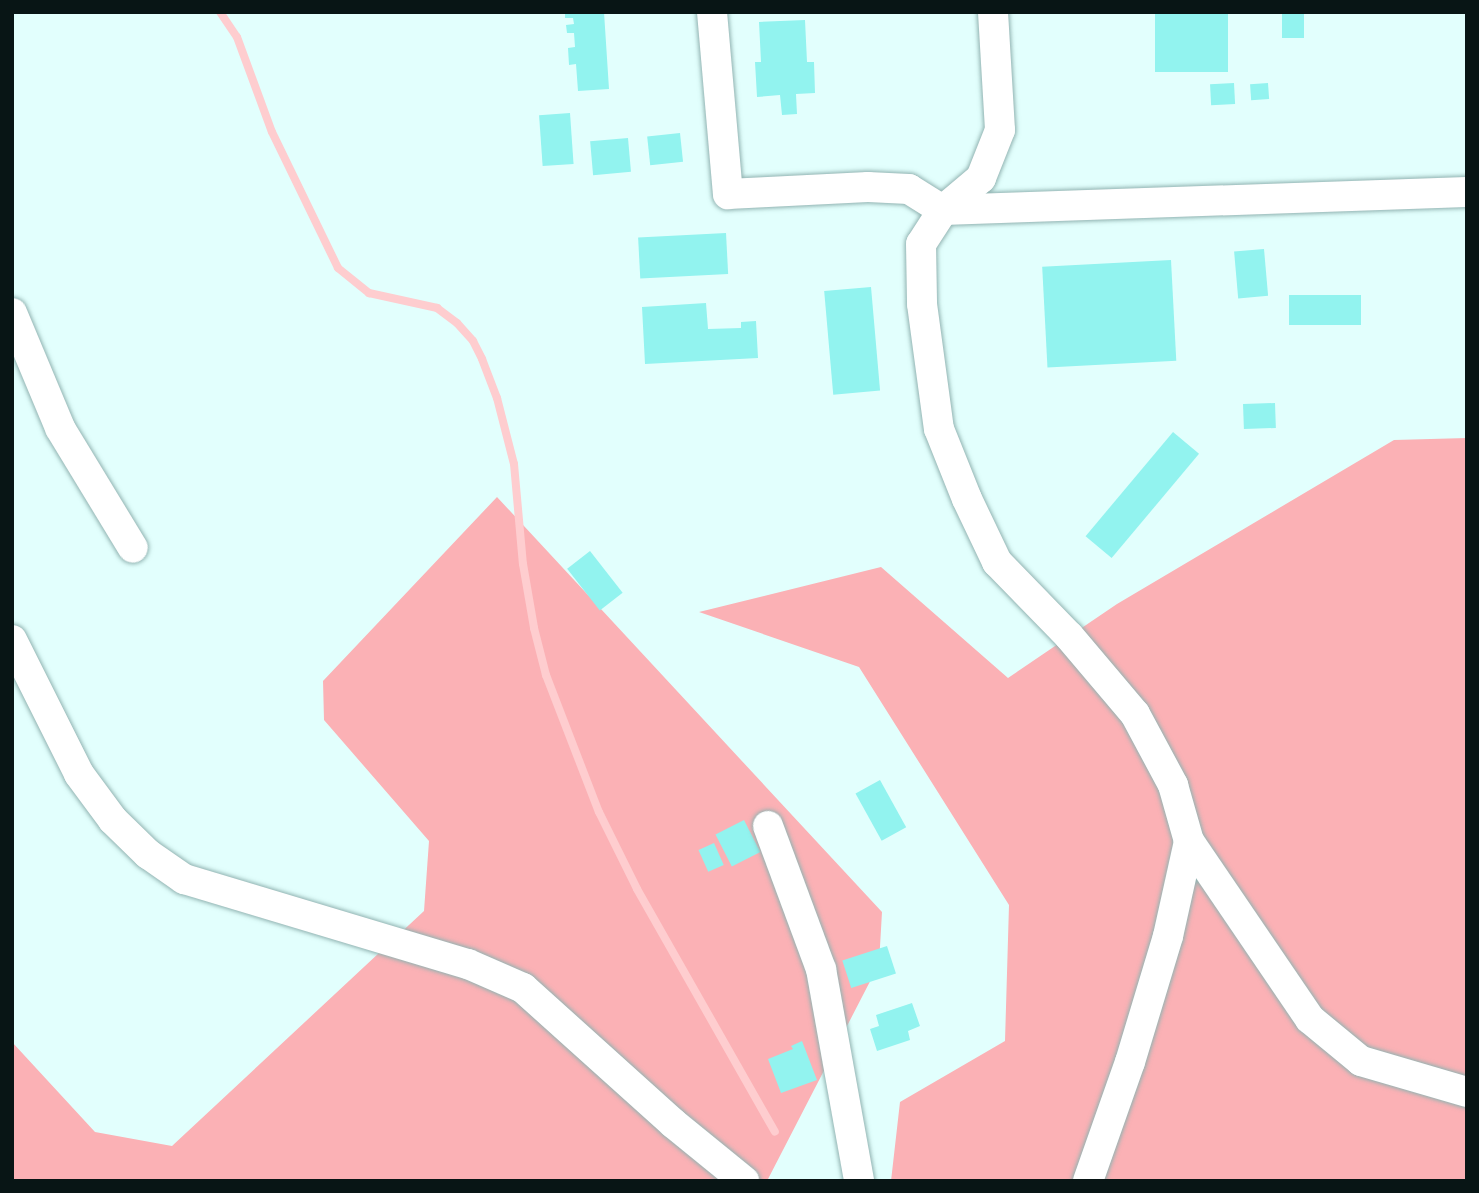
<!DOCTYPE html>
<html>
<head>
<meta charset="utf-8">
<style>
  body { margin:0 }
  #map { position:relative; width:1479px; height:1193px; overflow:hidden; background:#e2fffd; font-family:"Times New Roman",serif }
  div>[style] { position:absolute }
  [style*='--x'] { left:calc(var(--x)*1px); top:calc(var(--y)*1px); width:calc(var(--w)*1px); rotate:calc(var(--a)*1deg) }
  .green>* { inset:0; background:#fbb1b5 }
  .stream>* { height:8px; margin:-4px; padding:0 4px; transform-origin:4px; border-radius:4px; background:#fecdcf }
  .building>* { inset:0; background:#92f3ef; transform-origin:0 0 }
  .roads { filter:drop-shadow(0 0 2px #92b4b2) drop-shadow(0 0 2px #92b4b2) }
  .minor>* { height:30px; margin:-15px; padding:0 15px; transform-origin:15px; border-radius:15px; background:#fff }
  span { translate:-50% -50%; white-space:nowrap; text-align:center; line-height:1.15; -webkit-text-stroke:6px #e2fffd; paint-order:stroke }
  .frame { position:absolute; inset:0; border:14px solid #081515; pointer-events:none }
</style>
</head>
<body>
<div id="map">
  <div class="green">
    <i style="clip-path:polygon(1467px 438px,1467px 1181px,891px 1181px,900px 1102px,1005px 1041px,1009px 905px,859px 667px,699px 612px,881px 567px,1008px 678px,1117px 604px,1394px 440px)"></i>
    <i style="clip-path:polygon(497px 497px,882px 912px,879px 964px,767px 1181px,12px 1181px,12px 1042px,95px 1132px,172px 1146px,424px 911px,429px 841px,324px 720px,323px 681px)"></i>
  </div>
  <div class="stream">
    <i style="--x:220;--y:12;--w:30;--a:56"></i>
    <i style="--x:237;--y:37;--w:101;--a:69.8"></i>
    <i style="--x:272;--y:132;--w:151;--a:64.1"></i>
    <i style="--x:338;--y:268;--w:40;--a:39"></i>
    <i style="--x:369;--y:293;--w:70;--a:12.4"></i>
    <i style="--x:437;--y:308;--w:25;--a:37"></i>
    <i style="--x:457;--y:323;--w:24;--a:48"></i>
    <i style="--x:473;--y:341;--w:20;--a:63"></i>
    <i style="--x:482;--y:359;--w:42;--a:69"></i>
    <i style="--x:497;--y:398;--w:68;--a:75.6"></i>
    <i style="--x:514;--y:464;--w:100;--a:84.9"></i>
    <i style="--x:523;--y:564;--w:65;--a:80.2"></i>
    <i style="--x:534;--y:628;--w:49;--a:75.7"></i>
    <i style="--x:546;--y:675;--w:147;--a:68.9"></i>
    <i style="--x:599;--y:812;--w:86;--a:63.7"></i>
    <i style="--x:637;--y:889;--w:279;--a:60.4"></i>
  </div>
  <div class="building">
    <i style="clip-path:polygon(565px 12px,604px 12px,609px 89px,578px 91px,576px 64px,569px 65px,568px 48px,575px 47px,574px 33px,567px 33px,566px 25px,574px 24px,573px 18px,565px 18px)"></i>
    <i style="left:1155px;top:12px;width:73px;height:60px"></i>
    <i style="left:1282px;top:12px;width:22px;height:26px"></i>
    <i style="clip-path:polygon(805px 20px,807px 62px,814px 62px,815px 93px,796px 94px,797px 114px,782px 115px,780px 95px,757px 97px,755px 62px,761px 62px,759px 22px)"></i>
    <i style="left:1234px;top:83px;width:21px;height:24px;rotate:87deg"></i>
    <i style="left:1268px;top:83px;width:16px;height:18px;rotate:86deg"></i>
    <i style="left:570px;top:113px;width:51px;height:31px;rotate:86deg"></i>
    <i style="left:680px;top:133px;width:29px;height:33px;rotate:84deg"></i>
    <i style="left:628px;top:138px;width:34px;height:38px;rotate:85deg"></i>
    <i style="left:726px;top:233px;width:41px;height:88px;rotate:87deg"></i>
    <i style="left:1264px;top:249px;width:47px;height:30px;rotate:85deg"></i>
    <i style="left:1171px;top:260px;width:101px;height:129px;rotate:87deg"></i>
    <i style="left:871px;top:287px;width:104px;height:47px;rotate:85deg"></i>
    <i style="left:1361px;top:295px;width:30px;height:72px;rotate:90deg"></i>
    <i style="clip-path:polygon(706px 303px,708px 329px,741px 328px,741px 322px,756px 321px,758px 358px,645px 364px,642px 307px)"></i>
    <i style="left:1275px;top:403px;width:25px;height:32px;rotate:88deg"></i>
    <i style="left:1173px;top:432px;width:34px;height:136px;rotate:40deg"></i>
    <i style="left:590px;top:551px;width:53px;height:29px;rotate:52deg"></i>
    <i style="left:880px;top:780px;width:54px;height:28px;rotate:61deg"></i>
    <i style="left:744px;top:820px;width:36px;height:32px;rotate:63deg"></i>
    <i style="left:714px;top:843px;width:24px;height:17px;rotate:66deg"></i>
    <i style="left:887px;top:946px;width:29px;height:47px;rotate:72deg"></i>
    <i style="clip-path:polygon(912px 1003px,920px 1026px,908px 1031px,910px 1040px,877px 1051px,870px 1029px,879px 1026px,876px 1015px)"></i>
    <i style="clip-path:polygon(802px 1041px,817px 1080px,781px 1093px,768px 1059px,793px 1049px,791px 1046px)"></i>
  </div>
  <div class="roads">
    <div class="minor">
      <i style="--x:712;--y:12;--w:183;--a:85"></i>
      <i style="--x:728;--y:194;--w:140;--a:-2.9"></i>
      <i style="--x:868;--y:187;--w:41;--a:2.8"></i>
      <i style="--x:909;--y:189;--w:40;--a:32"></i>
      <i style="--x:943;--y:210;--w:524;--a:-1.97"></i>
      <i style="--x:993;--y:12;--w:118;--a:86.6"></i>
      <i style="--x:1000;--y:130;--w:52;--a:111.6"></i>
      <i style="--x:981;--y:178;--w:50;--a:139.9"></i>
      <i style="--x:943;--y:210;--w:40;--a:122.9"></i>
      <i style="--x:921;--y:244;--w:60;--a:89"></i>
      <i style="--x:922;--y:304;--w:126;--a:82.3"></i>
      <i style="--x:939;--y:429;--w:75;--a:68.2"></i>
      <i style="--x:967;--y:499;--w:70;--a:64.5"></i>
      <i style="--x:997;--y:562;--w:103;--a:45.8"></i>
      <i style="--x:1069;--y:636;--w:102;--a:49.8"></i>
      <i style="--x:1135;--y:714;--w:81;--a:61.8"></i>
      <i style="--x:1173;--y:785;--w:58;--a:74.1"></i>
      <i style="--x:1189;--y:841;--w:215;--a:55.8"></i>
      <i style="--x:1310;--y:1019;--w:66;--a:39.5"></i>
      <i style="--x:1361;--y:1061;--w:110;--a:16.3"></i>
      <i style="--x:12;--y:313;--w:125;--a:67.3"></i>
      <i style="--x:60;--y:428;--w:140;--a:58.7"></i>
      <i style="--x:12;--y:640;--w:150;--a:63.4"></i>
      <i style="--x:79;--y:774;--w:57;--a:53.5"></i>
      <i style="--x:113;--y:820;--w:49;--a:44.2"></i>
      <i style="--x:148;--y:854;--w:44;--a:34.8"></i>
      <i style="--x:184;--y:879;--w:296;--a:16.7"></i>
      <i style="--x:468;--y:964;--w:60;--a:23.6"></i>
      <i style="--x:523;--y:988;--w:202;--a:42"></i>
      <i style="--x:673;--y:1123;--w:92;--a:39.2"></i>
      <i style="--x:768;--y:826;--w:153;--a:69.7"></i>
      <i style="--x:821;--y:969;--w:215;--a:79.8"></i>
      <i style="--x:1088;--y:1181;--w:126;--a:-70.6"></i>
      <i style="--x:1130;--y:1062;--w:132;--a:-73.2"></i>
      <i style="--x:1168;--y:936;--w:97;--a:-77.5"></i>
    </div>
  </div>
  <div class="frame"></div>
</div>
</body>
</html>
